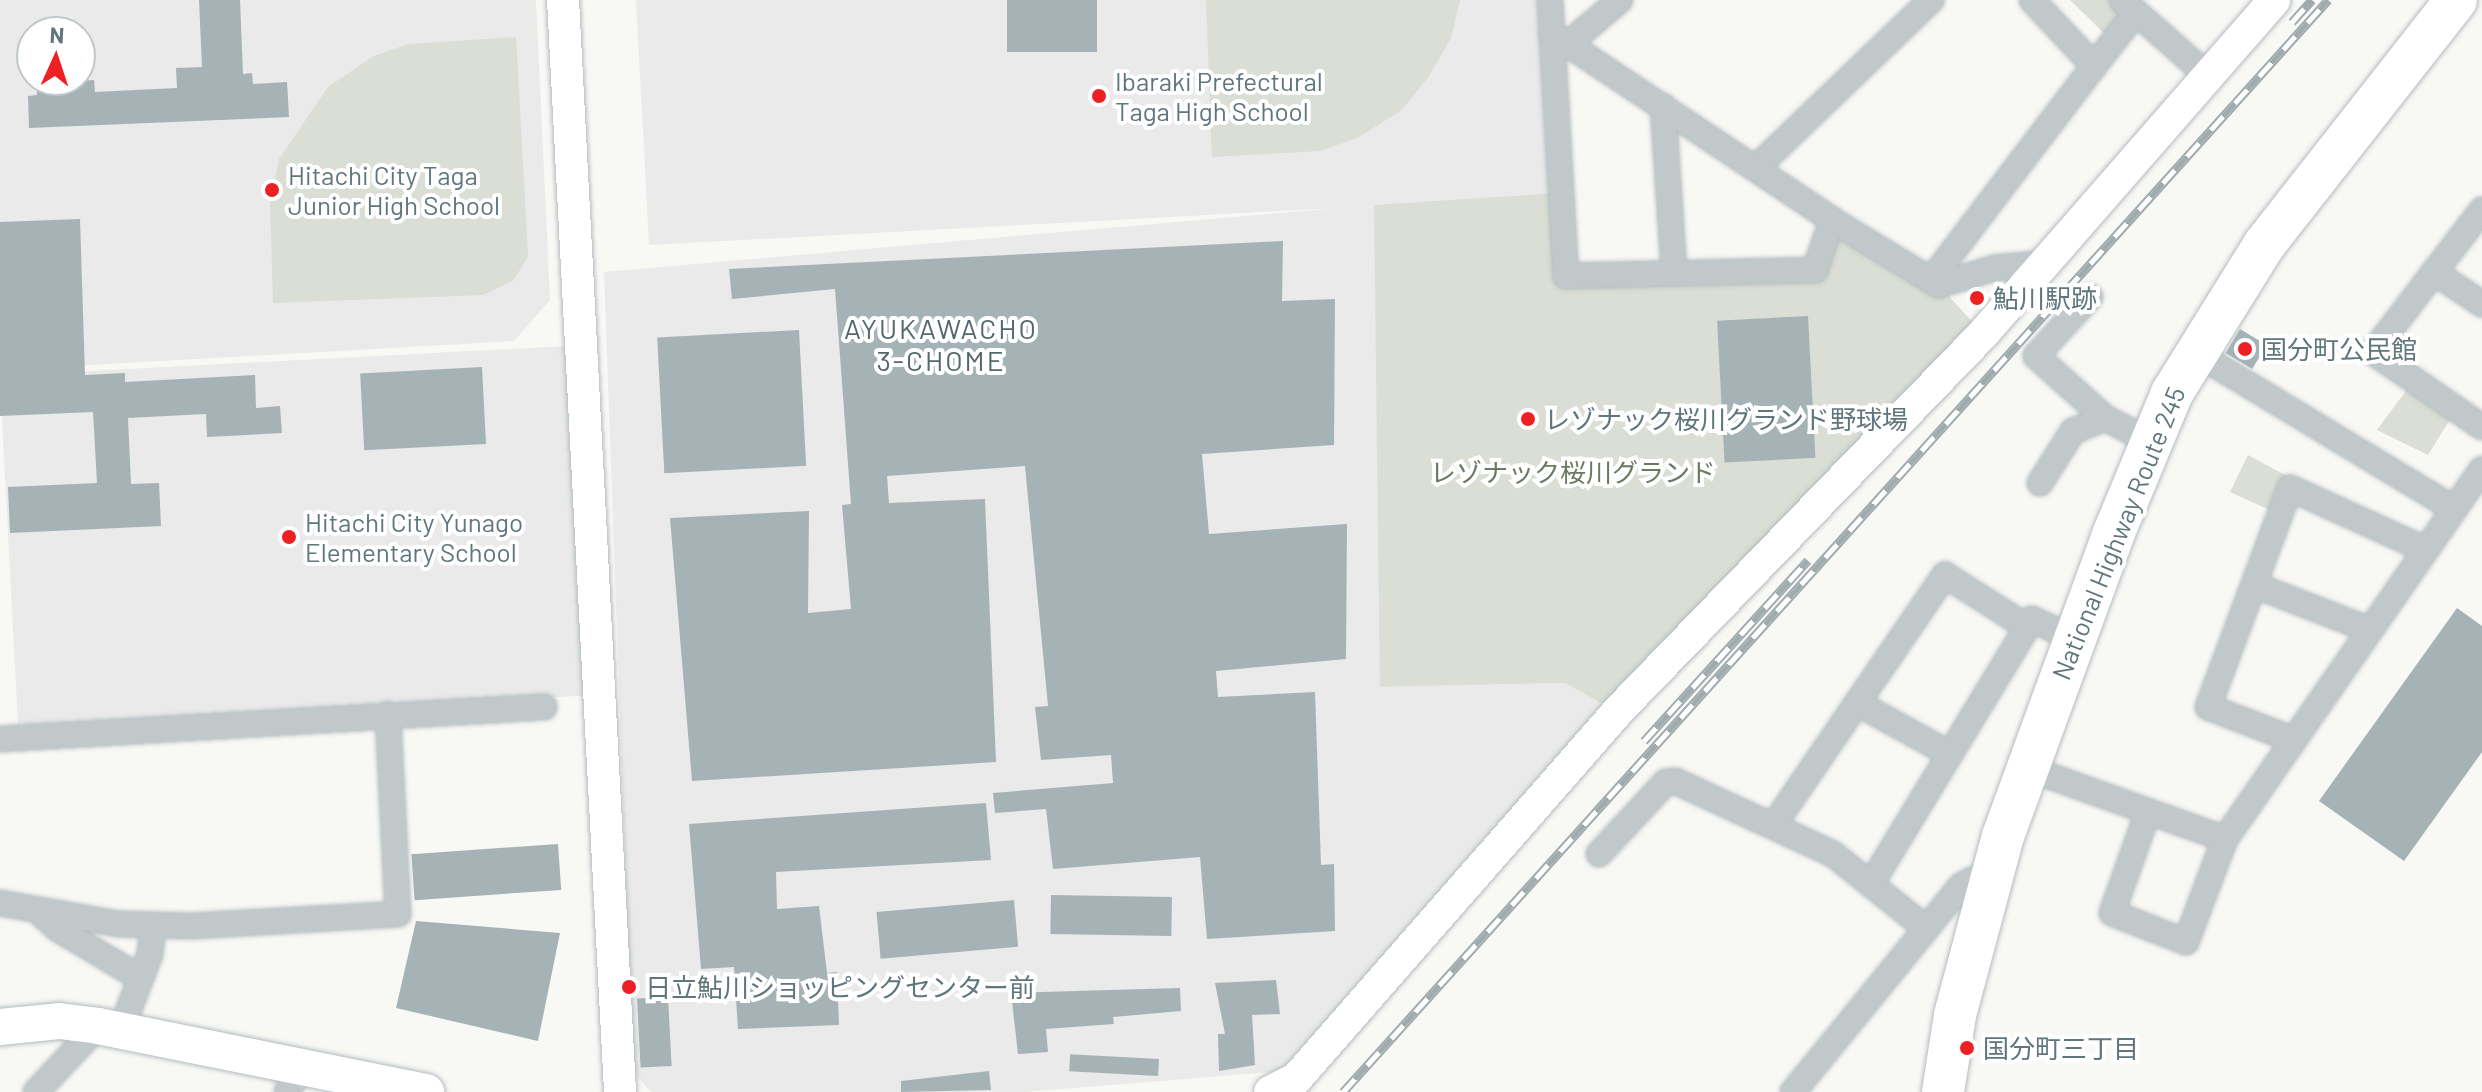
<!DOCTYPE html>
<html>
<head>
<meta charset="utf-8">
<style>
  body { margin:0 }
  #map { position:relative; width:2482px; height:1092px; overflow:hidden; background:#f8f8f5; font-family:Barlow,"Noto Sans JP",sans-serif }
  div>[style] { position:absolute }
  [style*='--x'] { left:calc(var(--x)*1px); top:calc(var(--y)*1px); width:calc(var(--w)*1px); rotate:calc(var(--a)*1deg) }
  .built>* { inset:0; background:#e9eae9; transform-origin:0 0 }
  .green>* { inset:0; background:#daded4 }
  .building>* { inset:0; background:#a5b3b6; transform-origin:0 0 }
  .roads { filter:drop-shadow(0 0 2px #b3bcbf) drop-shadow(0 0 2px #b3bcbf) }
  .street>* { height:24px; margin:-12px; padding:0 12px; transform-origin:12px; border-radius:12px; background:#c1c8ca }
  .secondary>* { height:32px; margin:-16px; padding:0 16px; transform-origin:16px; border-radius:16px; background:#fff }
  .primary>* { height:36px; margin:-18px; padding:0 18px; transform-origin:18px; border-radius:18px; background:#fff }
  .highway>* { height:42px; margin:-21px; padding:0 21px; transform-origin:21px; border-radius:21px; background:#fff }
  .rail>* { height:9px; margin-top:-4.5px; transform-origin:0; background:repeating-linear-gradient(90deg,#fff 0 18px,#a0abae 0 36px); box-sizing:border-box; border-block:2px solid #a0abae }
  .dots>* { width:22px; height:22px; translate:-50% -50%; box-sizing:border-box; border:4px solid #fff; border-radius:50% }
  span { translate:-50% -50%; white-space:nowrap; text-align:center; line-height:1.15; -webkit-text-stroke:8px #fff; paint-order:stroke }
  .poi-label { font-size:26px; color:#5e767c }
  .left { translate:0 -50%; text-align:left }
  .park-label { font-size:26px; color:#6c7a61 }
  .street-label { font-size:26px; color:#5e767c }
  .neighbourhood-label { font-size:28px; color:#54686d; letter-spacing:2px }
  .north { position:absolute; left:16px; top:16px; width:80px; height:80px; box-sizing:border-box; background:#fff; border:2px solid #bfc8cb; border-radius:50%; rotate:3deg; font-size:22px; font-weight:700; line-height:32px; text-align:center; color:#5e767c }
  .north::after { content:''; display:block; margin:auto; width:28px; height:36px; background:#ed2124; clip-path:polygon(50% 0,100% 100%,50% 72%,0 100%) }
</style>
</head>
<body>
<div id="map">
  <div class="built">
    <i style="clip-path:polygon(evenodd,0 0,536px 0,550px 300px,514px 341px,0 370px,0 0,32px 32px,80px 32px,80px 80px,32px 80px,32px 32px)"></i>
    <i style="clip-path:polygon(636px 0,1552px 0,1561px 193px,1380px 687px,1565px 683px,1617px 712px,1297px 1070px,1024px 1092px,651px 1092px,633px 1072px,604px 272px,1337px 208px,649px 245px)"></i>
    <i style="left:568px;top:346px;width:350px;height:569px;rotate:87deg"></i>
  </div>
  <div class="green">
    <i style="clip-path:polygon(1206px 0,1460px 0,1451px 38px,1429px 76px,1402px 110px,1357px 138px,1320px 151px,1212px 157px)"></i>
    <i style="clip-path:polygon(2070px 0,2111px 0,2124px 19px,2107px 36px)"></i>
    <i style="clip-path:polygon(516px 37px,528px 256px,514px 280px,483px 295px,273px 303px,270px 202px,279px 159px,328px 87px,372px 57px,408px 44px)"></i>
    <i style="clip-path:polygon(1561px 193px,1566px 275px,1814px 270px,1832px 220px,1939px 285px,1983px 334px,1617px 712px,1565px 683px,1380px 687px,1374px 205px)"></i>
    <i style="clip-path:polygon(2411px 384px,2454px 413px,2428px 455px,2377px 430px)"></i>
    <i style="clip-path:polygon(2248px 455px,2285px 475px,2272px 511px,2230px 492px)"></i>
  </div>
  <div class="building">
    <i style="clip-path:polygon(199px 0,240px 0,243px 74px,252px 73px,253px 84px,287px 82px,289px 117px,29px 128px,28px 96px,37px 95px,37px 83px,94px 80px,95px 92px,177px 88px,176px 68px,202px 67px)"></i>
    <i style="left:1007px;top:0;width:90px;height:52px"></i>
    <i style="clip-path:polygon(80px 219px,85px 375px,125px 373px,125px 382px,255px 375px,256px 408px,280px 406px,282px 433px,207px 437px,206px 414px,128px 418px,131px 484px,159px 483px,161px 526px,10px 533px,8px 487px,97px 483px,93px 412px,0 416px,0 222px)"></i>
    <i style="clip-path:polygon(1283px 241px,1282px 301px,1335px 299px,1334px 445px,1202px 454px,1209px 534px,1347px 524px,1346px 659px,1216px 671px,1218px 697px,1315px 692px,1321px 865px,1334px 864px,1335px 931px,1207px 939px,1200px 857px,1053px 869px,1046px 809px,995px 813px,993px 793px,1113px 783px,1111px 755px,1041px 760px,1035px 707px,1048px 706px,1025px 466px,887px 476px,889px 503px,985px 499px,996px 762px,692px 781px,670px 518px,809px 511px,808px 613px,851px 609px,842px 505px,851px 504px,835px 289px,732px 299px,729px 269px)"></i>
    <i style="left:1808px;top:316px;width:142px;height:91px;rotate:87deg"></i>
    <i style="left:2240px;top:329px;width:31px;height:28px;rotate:31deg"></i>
    <i style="left:799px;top:330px;width:136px;height:142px;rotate:87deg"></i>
    <i style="left:482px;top:367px;width:77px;height:122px;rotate:87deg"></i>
    <i style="clip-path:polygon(2457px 608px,2482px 626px,2482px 752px,2404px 861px,2319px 801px)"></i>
    <i style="clip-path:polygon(986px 803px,991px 860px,776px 872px,777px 909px,819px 906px,827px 973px,837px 972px,839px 1025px,738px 1029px,734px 967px,701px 969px,689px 824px)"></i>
    <i style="left:558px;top:844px;width:46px;height:147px;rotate:86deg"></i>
    <i style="left:1172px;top:897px;width:39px;height:121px;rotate:91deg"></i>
    <i style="left:1014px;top:900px;width:47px;height:138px;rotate:85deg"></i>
    <i style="clip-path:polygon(416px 921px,560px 933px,538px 1041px,396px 1008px)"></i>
    <i style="clip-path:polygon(1276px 980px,1280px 1014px,1252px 1015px,1255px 1065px,1219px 1071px,1218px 1034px,1225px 1034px,1215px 983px)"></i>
    <i style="clip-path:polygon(1180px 988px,1181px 1011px,1113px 1017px,1114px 1024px,1046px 1029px,1048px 1052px,1018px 1054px,1011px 993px)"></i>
    <i style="left:668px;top:997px;width:69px;height:31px;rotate:87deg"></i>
    <i style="left:1159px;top:1059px;width:17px;height:89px;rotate:93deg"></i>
    <i style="clip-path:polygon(989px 1071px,991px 1090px,901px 1092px,901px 1081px)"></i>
  </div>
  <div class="roads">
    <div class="street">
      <i style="--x:1550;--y:0;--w:276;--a:86.7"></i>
      <i style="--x:1566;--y:276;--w:249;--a:-1.4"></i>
      <i style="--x:1815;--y:270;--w:53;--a:-71.2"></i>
      <i style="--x:2032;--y:0;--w:91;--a:46.8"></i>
      <i style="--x:2094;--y:66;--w:65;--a:-51.9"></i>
      <i style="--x:2122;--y:0;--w:113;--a:41.4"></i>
      <i style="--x:1551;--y:33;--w:338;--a:33.6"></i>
      <i style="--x:1832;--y:220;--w:125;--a:31.3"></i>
      <i style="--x:1939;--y:285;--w:59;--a:-16.9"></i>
      <i style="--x:1995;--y:268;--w:52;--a:-5.5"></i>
      <i style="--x:1568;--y:44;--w:68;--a:-40.2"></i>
      <i style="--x:1663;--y:106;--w:167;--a:86.2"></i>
      <i style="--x:1756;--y:168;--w:243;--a:-43.8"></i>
      <i style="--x:2482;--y:210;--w:179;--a:127.5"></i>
      <i style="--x:2373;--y:352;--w:132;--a:34.5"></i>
      <i style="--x:2434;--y:272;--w:58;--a:33.7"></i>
      <i style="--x:1931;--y:280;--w:269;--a:-52.7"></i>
      <i style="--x:2090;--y:297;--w:80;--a:132.5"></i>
      <i style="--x:2036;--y:356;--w:93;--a:41.9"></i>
      <i style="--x:2105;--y:418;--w:51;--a:27.1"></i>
      <i style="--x:2194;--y:352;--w:304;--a:31.1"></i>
      <i style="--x:2040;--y:483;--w:62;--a:-57.6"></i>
      <i style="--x:2073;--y:431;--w:35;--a:-22"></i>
      <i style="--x:2254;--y:585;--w:124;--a:21.2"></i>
      <i style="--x:1857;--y:703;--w:106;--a:28.7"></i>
      <i style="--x:0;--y:739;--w:545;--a:-3.37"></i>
      <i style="--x:2294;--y:740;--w:92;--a:-159"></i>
      <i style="--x:2208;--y:707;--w:234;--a:-69.5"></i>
      <i style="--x:2290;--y:488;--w:149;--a:24.5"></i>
      <i style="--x:2027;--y:768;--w:210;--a:19.7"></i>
      <i style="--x:2225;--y:839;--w:450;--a:-55.2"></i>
      <i style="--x:2148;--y:812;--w:107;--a:109.6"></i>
      <i style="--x:2112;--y:913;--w:79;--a:21.4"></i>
      <i style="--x:2186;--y:942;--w:110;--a:-69.3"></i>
      <i style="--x:1775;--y:823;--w:301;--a:-55.6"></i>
      <i style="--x:1945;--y:575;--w:97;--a:32.4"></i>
      <i style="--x:1599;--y:854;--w:98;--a:-47.1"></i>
      <i style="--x:1666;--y:782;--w:9;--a:-6"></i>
      <i style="--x:1675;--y:781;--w:174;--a:24.8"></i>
      <i style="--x:1833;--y:854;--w:117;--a:38.7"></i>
      <i style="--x:1871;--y:884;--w:310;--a:-58.7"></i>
      <i style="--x:2032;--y:619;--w:47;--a:25.5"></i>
      <i style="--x:0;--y:903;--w:120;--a:10.1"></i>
      <i style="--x:118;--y:924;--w:74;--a:1.5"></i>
      <i style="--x:192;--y:926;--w:206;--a:-3.3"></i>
      <i style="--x:398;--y:914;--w:200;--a:-92.9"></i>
      <i style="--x:37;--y:910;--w:28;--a:42"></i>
      <i style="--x:58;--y:929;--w:94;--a:30.7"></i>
      <i style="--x:121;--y:1030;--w:81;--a:-69.1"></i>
      <i style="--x:150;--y:954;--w:29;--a:-84"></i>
      <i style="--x:36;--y:1092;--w:91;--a:-46.8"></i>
      <i style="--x:287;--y:1092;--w:29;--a:-59"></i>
      <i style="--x:1793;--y:1092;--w:266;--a:-50.8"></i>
      <i style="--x:1961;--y:886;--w:13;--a:-29"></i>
      <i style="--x:1972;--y:880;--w:18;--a:3"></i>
    </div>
    <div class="secondary">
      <i style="--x:563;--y:0;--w:1093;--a:87.01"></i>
      <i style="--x:1270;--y:1092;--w:29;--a:-27"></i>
      <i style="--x:1296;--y:1079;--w:488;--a:-48.8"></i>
      <i style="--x:1617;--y:712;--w:526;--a:-45.92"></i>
      <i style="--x:1983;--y:334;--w:443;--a:-48.9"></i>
    </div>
    <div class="primary">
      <i style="--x:0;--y:1027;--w:59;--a:-5.8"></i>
      <i style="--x:59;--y:1021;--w:39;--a:7"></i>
      <i style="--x:98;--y:1026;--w:335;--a:11.4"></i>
    </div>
    <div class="highway">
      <i style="--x:1943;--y:1092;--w:78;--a:-81.1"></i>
      <i style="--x:1955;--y:1015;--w:185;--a:-75"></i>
      <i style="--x:2003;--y:836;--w:320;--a:-69.9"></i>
      <i style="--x:2113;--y:535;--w:154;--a:-67.4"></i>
      <i style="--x:2172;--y:393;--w:174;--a:-58.1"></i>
      <i style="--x:2264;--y:245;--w:311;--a:-51.9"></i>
    </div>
  </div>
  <div class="rail">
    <i style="--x:2292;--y:22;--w:30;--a:-48"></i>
    <i style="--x:1644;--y:741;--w:244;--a:-47.8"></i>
    <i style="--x:1343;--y:1092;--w:1471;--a:-47.95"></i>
  </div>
  <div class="dots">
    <i style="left:1099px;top:96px;background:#ed2124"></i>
    <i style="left:272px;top:190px;background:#ed2124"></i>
    <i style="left:1977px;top:298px;background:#ed2124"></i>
    <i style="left:2245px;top:349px;background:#ed2124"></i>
    <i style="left:1528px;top:419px;background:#ed2124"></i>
    <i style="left:289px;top:537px;background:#ed2124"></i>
    <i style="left:629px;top:987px;background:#ed2124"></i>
    <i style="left:1967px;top:1048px;background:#ed2124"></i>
  </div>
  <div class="poi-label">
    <span class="left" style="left:1115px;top:96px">Ibaraki Prefectural<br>Taga High School</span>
    <span class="left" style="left:288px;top:190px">Hitachi City Taga<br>Junior High School</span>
    <span class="left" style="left:1993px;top:298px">鮎川駅跡</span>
    <span class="left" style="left:2261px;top:349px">国分町公民館</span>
    <span class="left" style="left:1544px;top:419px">レゾナック桜川グランド野球場</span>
    <span class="left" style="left:305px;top:537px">Hitachi City Yunago<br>Elementary School</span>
    <span class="left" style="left:645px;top:987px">日立鮎川ショッピングセンター前</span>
    <span class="left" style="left:1983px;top:1048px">国分町三丁目</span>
  </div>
  <div class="park-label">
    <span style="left:1573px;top:472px">レゾナック桜川グランド</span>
  </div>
  <div class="street-label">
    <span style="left:2118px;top:533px;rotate:-68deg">National Highway Route 245</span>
  </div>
  <div class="neighbourhood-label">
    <span style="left:941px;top:344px">AYUKAWACHO<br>3-CHOME</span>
  </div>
  <div class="north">N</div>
</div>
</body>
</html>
